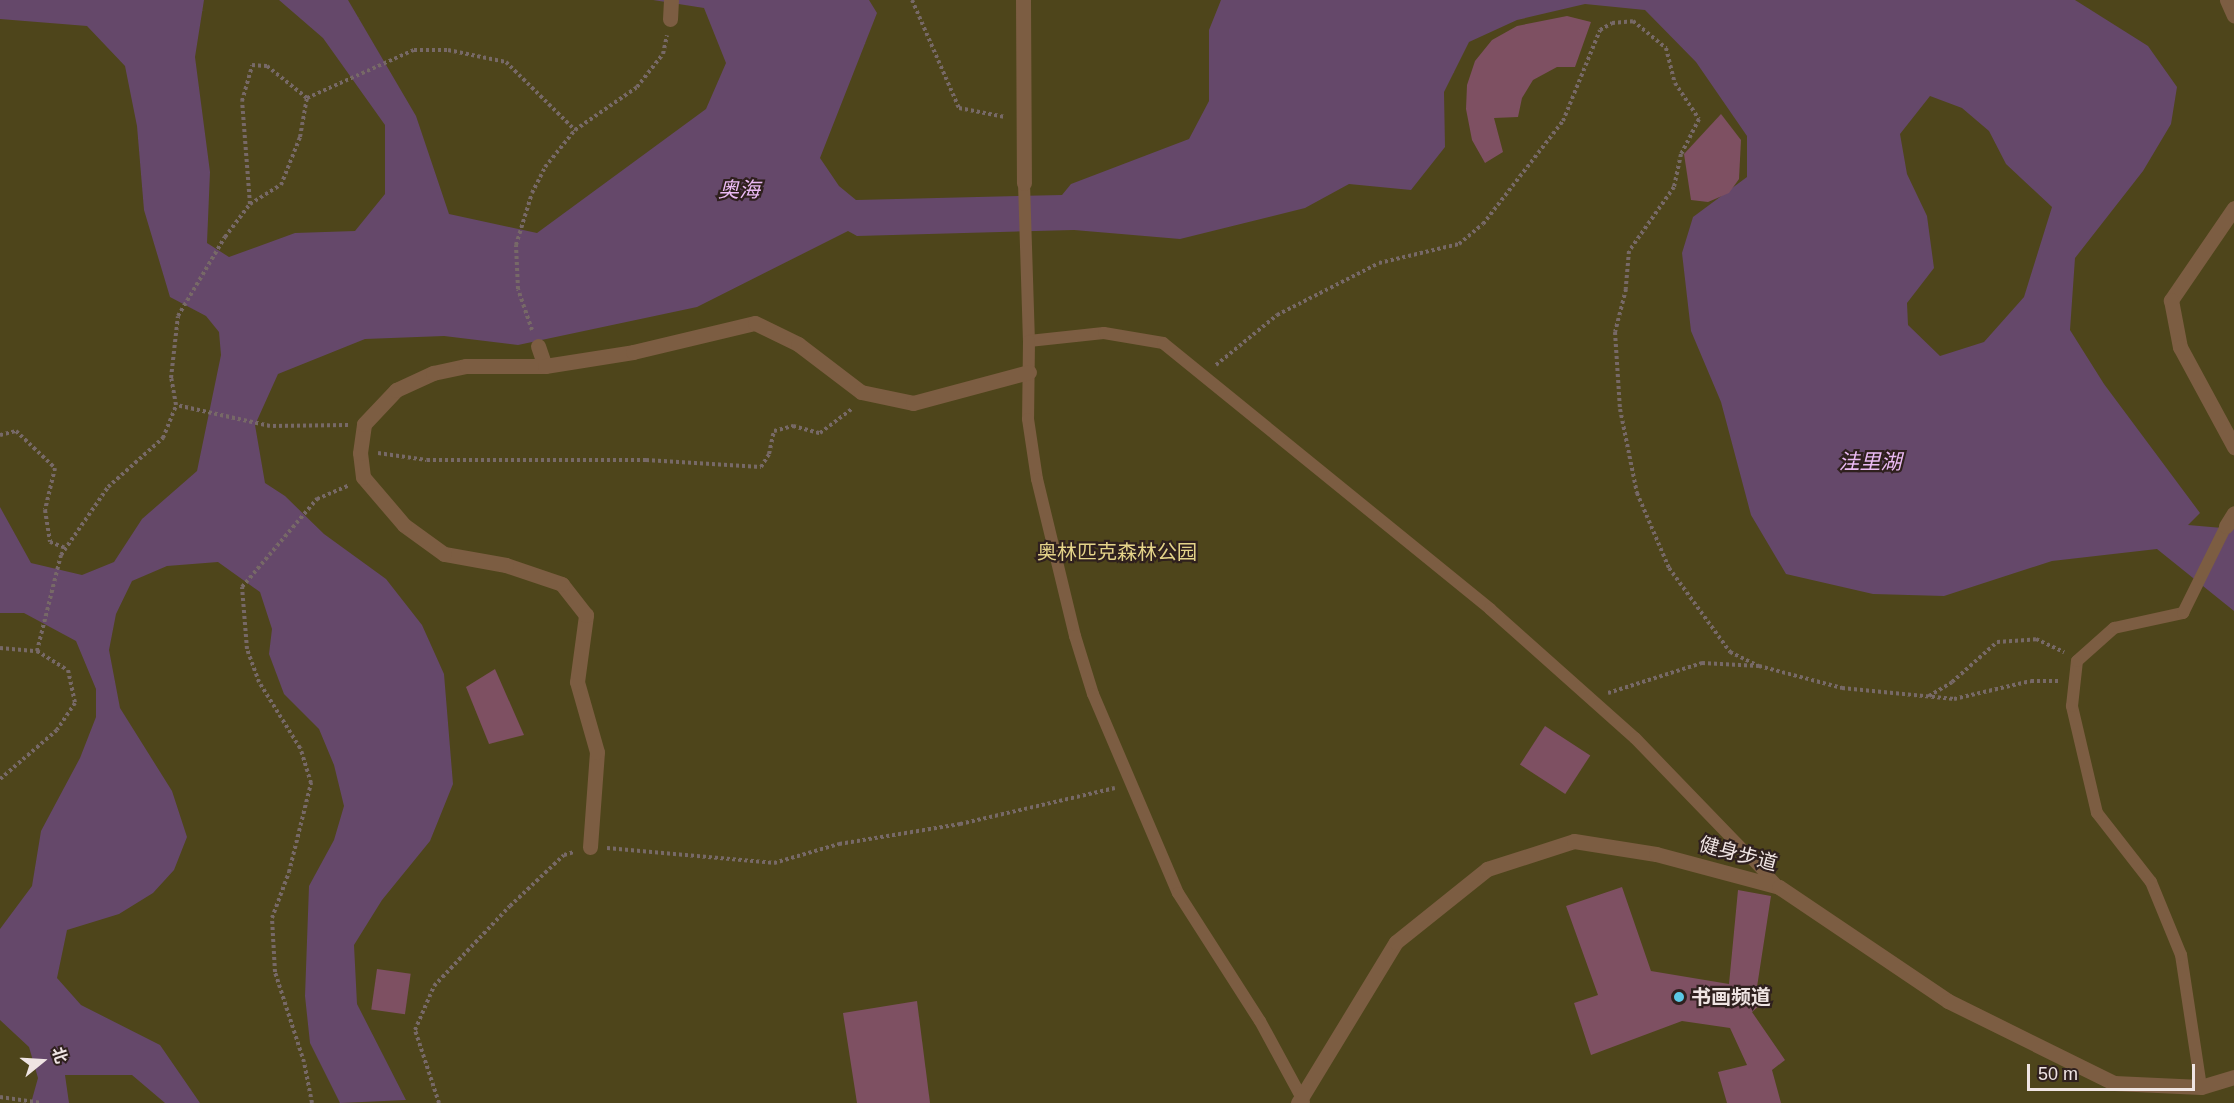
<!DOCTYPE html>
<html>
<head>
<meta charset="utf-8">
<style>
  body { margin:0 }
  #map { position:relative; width:2234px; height:1103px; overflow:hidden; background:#3a2a27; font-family:Arial,"Noto Sans SC",sans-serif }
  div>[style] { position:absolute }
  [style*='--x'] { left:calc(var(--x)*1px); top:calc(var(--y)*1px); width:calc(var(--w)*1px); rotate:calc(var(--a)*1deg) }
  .green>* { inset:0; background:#4e451b; transform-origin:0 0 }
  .water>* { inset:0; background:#65486a }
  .building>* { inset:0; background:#7e5062; transform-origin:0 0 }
  .path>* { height:4px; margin-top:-2px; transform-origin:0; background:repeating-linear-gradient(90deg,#776967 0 3px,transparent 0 6px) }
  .lane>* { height:12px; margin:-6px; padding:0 6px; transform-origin:6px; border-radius:6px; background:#7c5d42 }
  .street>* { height:15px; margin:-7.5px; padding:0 7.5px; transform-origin:7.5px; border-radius:7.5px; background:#7c5d42 }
  .dots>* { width:16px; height:16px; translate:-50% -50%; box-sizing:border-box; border:3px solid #2f201e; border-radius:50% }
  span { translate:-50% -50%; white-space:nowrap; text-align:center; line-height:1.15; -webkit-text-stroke:4.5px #2f201e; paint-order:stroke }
  .park-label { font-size:20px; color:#e4d389 }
  .street-label { font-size:20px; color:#efe4e3 }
  .poi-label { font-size:20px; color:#efe4e3; font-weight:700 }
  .left { translate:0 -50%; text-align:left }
  .water-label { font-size:21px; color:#ebbaf4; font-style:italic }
  .north { position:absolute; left:12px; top:1031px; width:60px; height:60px; -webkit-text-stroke:4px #2f201e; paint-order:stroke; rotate:72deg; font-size:16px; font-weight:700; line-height:24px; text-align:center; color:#efe4e3 }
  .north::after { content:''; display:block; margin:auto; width:21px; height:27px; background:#efe4e3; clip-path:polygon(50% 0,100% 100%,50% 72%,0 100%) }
  .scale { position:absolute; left:2027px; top:1064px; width:168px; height:27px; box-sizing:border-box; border:3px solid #efe4e3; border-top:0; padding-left:8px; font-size:18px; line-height:21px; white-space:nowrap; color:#efe4e3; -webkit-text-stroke:4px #2f201e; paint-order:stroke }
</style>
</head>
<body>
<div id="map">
  <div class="green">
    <i style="left:0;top:0;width:2234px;height:1103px"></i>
  </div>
  <div class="water">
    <i style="clip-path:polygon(evenodd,0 0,204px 0,195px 57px,210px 172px,207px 243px,229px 257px,295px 233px,355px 231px,385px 194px,385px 125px,323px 38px,279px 0,348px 0,416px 116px,449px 214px,537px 233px,706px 109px,726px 63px,704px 8px,653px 0,869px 0,877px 13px,820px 158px,839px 186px,856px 200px,1062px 195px,1071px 184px,1189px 139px,1209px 101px,1209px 30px,1221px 0,2075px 0,2148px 46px,2177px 87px,2171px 124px,2143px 171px,2075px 258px,2070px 330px,2104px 384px,2200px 513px,2188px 525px,2234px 529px,2234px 611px,2157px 549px,2052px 561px,1944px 596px,1873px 594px,1786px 574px,1751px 515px,1721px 402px,1691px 331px,1682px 253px,1693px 217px,1747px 177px,1747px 136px,1696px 62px,1645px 10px,1585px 4px,1517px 20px,1469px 42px,1444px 92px,1445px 147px,1411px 190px,1349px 184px,1305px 208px,1180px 239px,1074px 230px,857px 236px,848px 231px,697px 307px,518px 345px,444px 336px,365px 339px,278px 374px,255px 425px,265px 483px,285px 496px,324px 534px,386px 579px,422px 625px,444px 674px,453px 784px,430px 841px,382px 900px,354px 945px,357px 1004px,406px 1100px,340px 1103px,310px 1043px,305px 996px,309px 886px,334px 840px,344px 806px,334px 765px,319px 729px,284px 694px,269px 654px,272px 629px,260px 592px,218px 562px,167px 566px,132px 581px,116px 614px,109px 650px,120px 708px,172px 791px,187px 837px,174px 870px,153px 893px,119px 914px,67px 930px,57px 978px,81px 1005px,160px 1045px,200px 1103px,165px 1103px,132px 1075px,65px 1075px,69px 1103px,31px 1103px,38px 1078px,29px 1047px,0 1020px,0 929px,32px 886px,41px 831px,80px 758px,96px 717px,96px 689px,76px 641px,24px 613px,0 613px,0 507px,31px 563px,82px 575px,114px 562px,142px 519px,197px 471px,221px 355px,219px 332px,206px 316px,170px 297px,144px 210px,137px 126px,125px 66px,87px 26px,0 19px,0 0,1930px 96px,1962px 108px,1989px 131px,2006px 164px,2052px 207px,2024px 297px,1984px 342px,1940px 356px,1908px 325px,1907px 303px,1934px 268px,1927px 216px,1907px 174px,1900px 134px,1930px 96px)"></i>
  </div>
  <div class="building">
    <i style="clip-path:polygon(1567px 16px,1591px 22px,1575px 67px,1557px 67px,1533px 80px,1522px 98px,1518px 117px,1494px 118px,1503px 152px,1485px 163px,1472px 140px,1466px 109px,1467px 85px,1475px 61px,1492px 40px,1517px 26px)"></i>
    <i style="clip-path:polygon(1721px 114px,1741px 140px,1739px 179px,1729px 193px,1708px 202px,1691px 200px,1684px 154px)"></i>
    <i style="clip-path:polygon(495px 669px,524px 735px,489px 744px,466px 687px)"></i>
    <i style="left:1545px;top:726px;width:54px;height:46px;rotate:33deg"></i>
    <i style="clip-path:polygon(1622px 887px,1651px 971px,1729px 984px,1738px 890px,1771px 896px,1757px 987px,1767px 999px,1752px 1012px,1785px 1060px,1772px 1070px,1781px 1103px,1727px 1103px,1718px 1072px,1747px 1065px,1730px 1028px,1682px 1021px,1591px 1055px,1574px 1003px,1598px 995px,1566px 906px)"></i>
    <i style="left:377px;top:969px;width:34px;height:41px;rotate:8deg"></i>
    <i style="clip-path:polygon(917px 1001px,930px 1103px,857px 1103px,843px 1013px)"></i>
  </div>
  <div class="path">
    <i style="--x:912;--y:0;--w:118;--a:66.5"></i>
    <i style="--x:959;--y:108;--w:47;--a:11.1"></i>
    <i style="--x:250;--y:204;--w:103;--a:-94.4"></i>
    <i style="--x:242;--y:101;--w:37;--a:-74"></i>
    <i style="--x:252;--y:65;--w:15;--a:4"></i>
    <i style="--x:267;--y:66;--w:51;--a:38.7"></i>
    <i style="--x:532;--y:330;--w:43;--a:-108.9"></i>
    <i style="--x:518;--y:289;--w:44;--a:-92.6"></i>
    <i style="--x:516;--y:245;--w:54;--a:-72.9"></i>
    <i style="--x:532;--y:193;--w:29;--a:-63"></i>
    <i style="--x:545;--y:167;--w:48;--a:-51"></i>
    <i style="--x:575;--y:130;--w:75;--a:-34.7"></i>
    <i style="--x:637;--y:87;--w:42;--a:-51.8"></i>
    <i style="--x:663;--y:54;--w:19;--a:-78"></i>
    <i style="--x:1216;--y:365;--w:79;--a:-39.3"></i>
    <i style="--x:1277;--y:315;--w:114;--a:-27"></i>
    <i style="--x:1379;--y:263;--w:82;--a:-13.4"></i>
    <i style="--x:1459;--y:244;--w:31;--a:-40"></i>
    <i style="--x:1483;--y:224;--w:130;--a:-52.2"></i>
    <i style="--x:1563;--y:121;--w:98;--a:-67.9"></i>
    <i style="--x:1600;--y:30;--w:14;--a:-30"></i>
    <i style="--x:1612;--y:23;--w:21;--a:-5"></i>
    <i style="--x:1633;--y:21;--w:43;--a:39.3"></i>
    <i style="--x:1666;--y:48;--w:36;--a:76"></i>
    <i style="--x:1675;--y:83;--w:43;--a:56.3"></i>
    <i style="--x:1699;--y:119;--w:39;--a:117"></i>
    <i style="--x:1681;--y:154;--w:34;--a:102"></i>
    <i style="--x:1674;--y:187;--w:78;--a:125.1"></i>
    <i style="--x:1629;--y:251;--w:38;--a:95"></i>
    <i style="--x:1626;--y:289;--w:44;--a:104.3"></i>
    <i style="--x:1615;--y:332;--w:77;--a:86.3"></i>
    <i style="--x:1620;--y:409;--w:86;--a:78.6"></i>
    <i style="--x:1637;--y:493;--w:82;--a:66.9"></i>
    <i style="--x:1669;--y:568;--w:104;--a:54"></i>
    <i style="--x:1730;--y:652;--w:32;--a:26"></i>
    <i style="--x:348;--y:425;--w:78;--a:179.3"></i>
    <i style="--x:270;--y:426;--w:96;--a:-167.4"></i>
    <i style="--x:176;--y:405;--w:27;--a:-100"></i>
    <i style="--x:171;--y:378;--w:62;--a:-83.6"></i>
    <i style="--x:178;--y:316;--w:92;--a:-59.3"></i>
    <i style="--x:225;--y:237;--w:41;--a:-52.9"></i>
    <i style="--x:250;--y:204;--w:36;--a:-32"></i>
    <i style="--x:281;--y:185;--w:52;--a:-68.4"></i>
    <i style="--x:300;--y:137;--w:40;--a:-80"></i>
    <i style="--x:307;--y:98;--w:117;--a:-24.2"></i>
    <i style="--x:414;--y:50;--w:34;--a:0"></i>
    <i style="--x:448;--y:50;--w:59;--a:11.7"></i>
    <i style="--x:506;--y:62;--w:97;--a:44.6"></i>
    <i style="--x:0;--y:435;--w:16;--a:-14"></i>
    <i style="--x:16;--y:431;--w:54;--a:43.5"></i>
    <i style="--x:55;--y:468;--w:43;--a:103.4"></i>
    <i style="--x:45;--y:510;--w:32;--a:81"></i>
    <i style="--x:50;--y:542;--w:17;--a:21"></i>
    <i style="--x:378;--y:453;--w:49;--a:8.1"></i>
    <i style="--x:427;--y:460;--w:219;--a:0"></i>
    <i style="--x:646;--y:460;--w:115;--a:3.5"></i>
    <i style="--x:761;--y:467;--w:15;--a:-58"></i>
    <i style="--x:769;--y:454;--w:24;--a:-78"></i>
    <i style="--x:774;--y:431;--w:20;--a:-15"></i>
    <i style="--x:793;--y:426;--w:28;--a:15"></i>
    <i style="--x:820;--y:433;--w:41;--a:-37.1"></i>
    <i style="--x:0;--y:648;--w:37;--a:5"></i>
    <i style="--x:37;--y:651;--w:36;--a:32"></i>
    <i style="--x:68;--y:670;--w:34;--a:78"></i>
    <i style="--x:75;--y:703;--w:32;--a:124"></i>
    <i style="--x:57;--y:730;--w:75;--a:139.3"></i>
    <i style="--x:37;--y:651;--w:99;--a:-76"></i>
    <i style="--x:61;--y:555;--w:83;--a:-55.3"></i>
    <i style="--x:108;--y:487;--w:74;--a:-41.7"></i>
    <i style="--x:163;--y:438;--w:35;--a:-68"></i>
    <i style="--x:1608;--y:693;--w:99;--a:-17.7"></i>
    <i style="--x:1702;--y:663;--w:57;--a:3"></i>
    <i style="--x:1759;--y:666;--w:86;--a:14.8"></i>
    <i style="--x:1842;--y:688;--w:113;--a:5.6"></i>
    <i style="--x:1954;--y:699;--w:79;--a:-13.2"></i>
    <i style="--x:2031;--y:681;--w:27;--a:0"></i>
    <i style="--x:1929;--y:696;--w:27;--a:-31"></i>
    <i style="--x:1952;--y:682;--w:60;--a:-41.6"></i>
    <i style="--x:1997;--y:642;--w:39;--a:-4"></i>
    <i style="--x:2036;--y:639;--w:31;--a:25"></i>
    <i style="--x:607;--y:848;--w:168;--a:5.1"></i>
    <i style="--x:774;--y:863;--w:68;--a:-16.3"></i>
    <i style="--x:839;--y:844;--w:123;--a:-9.4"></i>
    <i style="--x:960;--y:824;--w:159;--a:-13.1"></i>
    <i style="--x:0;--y:1097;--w:42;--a:8.1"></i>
    <i style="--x:312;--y:1103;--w:42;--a:-101"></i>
    <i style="--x:304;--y:1062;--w:95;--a:-107.9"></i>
    <i style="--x:275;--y:972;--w:54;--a:-93.2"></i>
    <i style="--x:272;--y:918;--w:49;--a:-69.7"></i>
    <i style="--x:289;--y:872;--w:92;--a:-76.1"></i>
    <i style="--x:311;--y:783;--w:37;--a:-107"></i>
    <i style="--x:300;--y:748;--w:78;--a:-121.8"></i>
    <i style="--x:259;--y:682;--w:35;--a:-110"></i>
    <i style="--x:247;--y:649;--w:62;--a:-94.6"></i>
    <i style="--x:242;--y:587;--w:116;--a:-49.6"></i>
    <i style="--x:317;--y:499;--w:34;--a:-23"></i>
    <i style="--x:439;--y:1103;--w:77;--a:-108.2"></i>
    <i style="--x:415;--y:1030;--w:48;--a:-66.6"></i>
    <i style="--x:434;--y:986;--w:110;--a:-46.5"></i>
    <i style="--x:510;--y:906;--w:74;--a:-43.4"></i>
    <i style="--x:564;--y:855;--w:10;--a:-17"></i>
  </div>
  <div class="lane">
    <i style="--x:1024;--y:183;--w:158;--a:88.2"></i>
    <i style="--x:1029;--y:341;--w:75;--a:-6.1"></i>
    <i style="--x:1104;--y:333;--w:60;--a:9.6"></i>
    <i style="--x:1163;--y:343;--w:422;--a:39.1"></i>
    <i style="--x:1490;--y:609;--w:194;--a:41.7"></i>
    <i style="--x:1635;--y:738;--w:207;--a:46"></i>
    <i style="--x:1029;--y:341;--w:78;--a:90.7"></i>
    <i style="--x:1028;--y:419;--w:61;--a:81.5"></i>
    <i style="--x:1037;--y:479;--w:162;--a:76.4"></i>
    <i style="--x:1075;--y:636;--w:61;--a:72.8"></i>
    <i style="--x:1093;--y:694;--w:216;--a:66.9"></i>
    <i style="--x:1178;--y:893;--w:152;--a:57.4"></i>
    <i style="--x:1260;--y:1021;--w:92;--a:61.5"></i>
    <i style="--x:2201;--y:1087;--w:134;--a:-98.6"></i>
    <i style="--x:2181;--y:955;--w:79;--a:-112.3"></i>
    <i style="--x:2151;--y:882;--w:88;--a:-128"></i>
    <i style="--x:2097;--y:813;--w:110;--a:-103.2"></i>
    <i style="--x:2072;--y:706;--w:45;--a:-83.7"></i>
    <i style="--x:2077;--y:661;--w:50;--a:-41.7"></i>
    <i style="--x:2114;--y:628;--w:71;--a:-12.3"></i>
    <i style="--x:2183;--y:613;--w:97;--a:-63.7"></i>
  </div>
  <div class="street">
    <i style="--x:1023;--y:0;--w:183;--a:89.7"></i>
    <i style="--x:2227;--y:0;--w:17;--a:66"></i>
    <i style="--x:670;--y:19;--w:19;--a:-87"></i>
    <i style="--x:2234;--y:208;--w:112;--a:124.4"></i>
    <i style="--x:2171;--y:300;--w:48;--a:79.2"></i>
    <i style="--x:2180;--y:347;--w:114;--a:61.6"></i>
    <i style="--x:538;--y:346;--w:21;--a:71"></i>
    <i style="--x:2226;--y:526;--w:15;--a:-58"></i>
    <i style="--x:590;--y:847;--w:95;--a:-85.8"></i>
    <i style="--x:597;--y:752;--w:73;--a:-105.9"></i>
    <i style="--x:577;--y:682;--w:68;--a:-82.3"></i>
    <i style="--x:586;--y:615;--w:39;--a:-128"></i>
    <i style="--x:562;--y:584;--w:59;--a:-161.3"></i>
    <i style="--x:506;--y:565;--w:63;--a:-169.9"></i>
    <i style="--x:444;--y:554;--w:49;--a:-144.1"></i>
    <i style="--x:404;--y:525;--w:63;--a:-130.5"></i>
    <i style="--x:363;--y:477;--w:24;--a:-97"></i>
    <i style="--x:360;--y:453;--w:29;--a:-82"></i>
    <i style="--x:364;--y:424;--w:47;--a:-46.7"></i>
    <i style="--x:396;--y:390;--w:41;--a:-24.7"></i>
    <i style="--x:433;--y:373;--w:34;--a:-12"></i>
    <i style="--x:466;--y:366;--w:79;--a:0"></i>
    <i style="--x:545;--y:366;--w:89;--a:-9"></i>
    <i style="--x:633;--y:352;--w:125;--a:-13.4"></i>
    <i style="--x:755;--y:323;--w:48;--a:26"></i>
    <i style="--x:798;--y:344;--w:79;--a:37.3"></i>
    <i style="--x:861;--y:392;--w:53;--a:11.9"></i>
    <i style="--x:913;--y:403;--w:120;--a:-15"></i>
    <i style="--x:1298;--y:1103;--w:188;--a:-58.7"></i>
    <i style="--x:1396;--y:942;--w:117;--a:-38.7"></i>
    <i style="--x:1487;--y:869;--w:91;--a:-17.8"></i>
    <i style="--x:1574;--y:841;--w:83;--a:9"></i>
    <i style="--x:1656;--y:854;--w:127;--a:15"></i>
    <i style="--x:1779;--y:887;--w:204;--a:34"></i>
    <i style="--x:1948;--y:1001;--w:185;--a:26.3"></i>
    <i style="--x:2114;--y:1083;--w:87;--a:2.6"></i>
    <i style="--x:2201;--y:1087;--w:34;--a:-17"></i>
  </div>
  <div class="dots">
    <i style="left:1679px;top:997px;background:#5bc8e6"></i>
  </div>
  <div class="park-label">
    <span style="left:1117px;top:552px">奥林匹克森林公园</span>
  </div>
  <div class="street-label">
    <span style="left:1738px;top:854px;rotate:15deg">健身步道</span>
  </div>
  <div class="poi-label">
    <span class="left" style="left:1691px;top:997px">书画频道</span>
  </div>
  <div class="water-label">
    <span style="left:739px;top:190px">奥海</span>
    <span style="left:1870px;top:462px">洼里湖</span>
  </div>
  <div class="north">北</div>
  <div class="scale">50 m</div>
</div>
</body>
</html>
